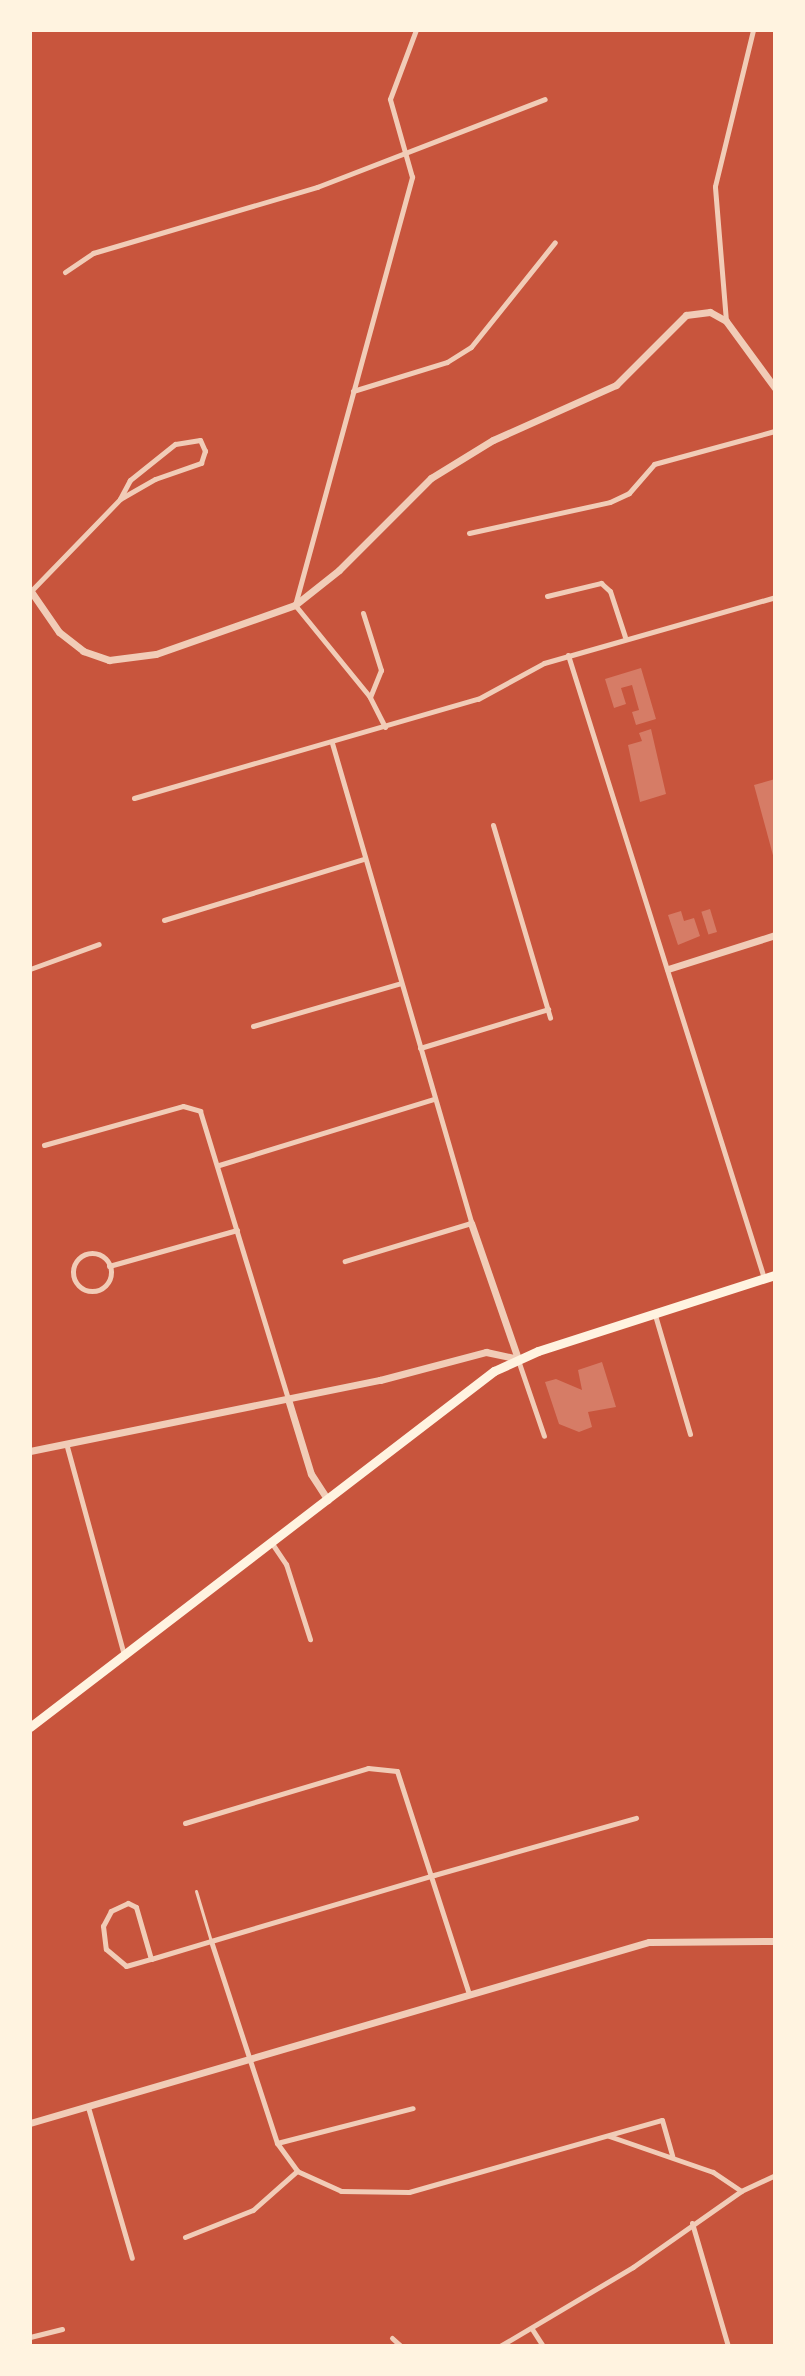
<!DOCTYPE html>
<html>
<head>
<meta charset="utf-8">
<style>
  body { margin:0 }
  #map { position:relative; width:805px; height:2376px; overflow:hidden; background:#c8553d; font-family:Signika,sans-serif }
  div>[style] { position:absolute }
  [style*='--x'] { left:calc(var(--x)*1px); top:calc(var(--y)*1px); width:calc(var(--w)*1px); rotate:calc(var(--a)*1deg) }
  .building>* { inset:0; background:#d67c66; transform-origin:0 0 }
  .service>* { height:3px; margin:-1.5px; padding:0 1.5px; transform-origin:1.5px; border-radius:1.5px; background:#f1ccb7 }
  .minor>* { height:5px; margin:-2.5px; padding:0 2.5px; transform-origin:2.5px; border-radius:2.5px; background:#f1ccb7 }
  .minor>.ring { margin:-2.5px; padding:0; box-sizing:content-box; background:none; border:5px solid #f1ccb7; border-radius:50% }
  .tertiary>* { height:7px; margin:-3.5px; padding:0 3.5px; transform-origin:3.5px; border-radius:3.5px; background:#f1ccb7 }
  .primary>* { height:9px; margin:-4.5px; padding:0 4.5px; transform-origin:4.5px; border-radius:4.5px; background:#fff3e0 }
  span { translate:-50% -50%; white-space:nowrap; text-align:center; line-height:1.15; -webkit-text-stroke:6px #fff3e0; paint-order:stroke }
  .frame { position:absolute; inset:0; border:32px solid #fff3e0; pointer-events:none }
</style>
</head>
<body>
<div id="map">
  <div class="building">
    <i style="clip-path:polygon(641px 668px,656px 719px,636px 725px,632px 712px,639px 710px,632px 685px,621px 688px,626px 704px,614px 708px,605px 679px)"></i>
    <i style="clip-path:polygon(651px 729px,666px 794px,640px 802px,628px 745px,642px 741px,639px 733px)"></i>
    <i style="clip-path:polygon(775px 779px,775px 858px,774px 859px,754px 785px)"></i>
    <i style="left:710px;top:909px;width:24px;height:9px;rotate:73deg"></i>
    <i style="clip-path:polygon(681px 911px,684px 921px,694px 918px,700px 936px,678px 945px,668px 915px)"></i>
    <i style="clip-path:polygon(602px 1362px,616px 1407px,588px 1412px,592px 1427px,579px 1432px,559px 1424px,545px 1382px,556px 1379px,582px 1390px,578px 1370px)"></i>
  </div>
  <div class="service">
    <i style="--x:196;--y:1891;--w:52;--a:73.3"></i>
  </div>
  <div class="minor">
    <i style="--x:65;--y:272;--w:34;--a:-34"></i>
    <i style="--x:93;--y:253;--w:234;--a:-16.4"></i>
    <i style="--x:317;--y:187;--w:244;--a:-21.1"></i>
    <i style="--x:726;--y:321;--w:135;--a:-94.7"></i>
    <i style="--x:715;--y:186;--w:161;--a:-76.3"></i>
    <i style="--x:353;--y:391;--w:98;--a:-17.1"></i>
    <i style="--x:447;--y:362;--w:28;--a:-32"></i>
    <i style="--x:471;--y:347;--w:134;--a:-51.3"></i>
    <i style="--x:469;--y:533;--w:144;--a:-12.4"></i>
    <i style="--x:610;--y:502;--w:21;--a:-25"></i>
    <i style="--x:629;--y:493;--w:38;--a:-49"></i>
    <i style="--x:654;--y:464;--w:125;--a:-15.3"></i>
    <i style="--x:31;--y:591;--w:128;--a:-45.9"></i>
    <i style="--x:120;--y:499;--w:40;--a:-29.7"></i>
    <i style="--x:155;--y:479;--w:49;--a:-19.2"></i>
    <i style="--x:201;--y:463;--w:13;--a:-72"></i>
    <i style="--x:205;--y:451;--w:12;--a:-114"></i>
    <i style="--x:200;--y:440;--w:25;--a:171"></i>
    <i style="--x:175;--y:444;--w:58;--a:141.3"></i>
    <i style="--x:130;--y:480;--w:21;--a:118"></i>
    <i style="--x:547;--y:596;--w:56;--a:-13.5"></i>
    <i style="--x:601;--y:583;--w:12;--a:42"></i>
    <i style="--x:610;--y:591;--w:48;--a:71.9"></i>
    <i style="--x:363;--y:613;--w:60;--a:72.5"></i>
    <i style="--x:381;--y:670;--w:29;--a:112"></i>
    <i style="--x:568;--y:655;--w:653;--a:72.54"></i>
    <i style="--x:385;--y:727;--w:34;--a:-117"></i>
    <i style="--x:370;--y:697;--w:119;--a:-129.2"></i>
    <i style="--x:295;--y:605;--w:444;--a:-74.7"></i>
    <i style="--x:412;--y:177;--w:81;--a:-105.8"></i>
    <i style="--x:390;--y:99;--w:74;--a:-69.4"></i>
    <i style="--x:332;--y:743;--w:500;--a:73.8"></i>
    <i style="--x:471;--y:1223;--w:132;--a:163.2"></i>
    <i style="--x:134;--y:798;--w:358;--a:-16.1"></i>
    <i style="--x:478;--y:699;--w:75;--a:-28.6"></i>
    <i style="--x:544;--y:663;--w:240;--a:-15.9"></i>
    <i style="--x:493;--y:825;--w:201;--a:73.5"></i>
    <i style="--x:164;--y:920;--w:209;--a:-17"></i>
    <i style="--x:30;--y:969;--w:73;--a:-19.9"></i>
    <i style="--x:253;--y:1026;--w:154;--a:-16.2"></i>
    <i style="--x:420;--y:1048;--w:134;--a:-16.9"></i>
    <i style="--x:44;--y:1145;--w:144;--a:-15.7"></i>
    <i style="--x:183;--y:1106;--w:18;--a:16"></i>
    <i style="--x:200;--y:1111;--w:301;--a:73"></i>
    <i style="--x:219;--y:1165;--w:225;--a:-17.1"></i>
    <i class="ring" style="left:73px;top:1253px;width:33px;height:33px"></i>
    <i style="--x:109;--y:1266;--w:133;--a:-15.7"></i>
    <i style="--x:655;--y:1315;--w:124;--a:73.6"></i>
    <i style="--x:518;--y:1360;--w:80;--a:71.1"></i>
    <i style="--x:66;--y:1443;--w:220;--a:74.7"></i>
    <i style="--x:271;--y:1542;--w:27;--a:56"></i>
    <i style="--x:286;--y:1564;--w:79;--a:72.3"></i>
    <i style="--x:185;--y:1823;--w:191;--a:-16.7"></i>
    <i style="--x:368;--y:1768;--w:29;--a:6"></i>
    <i style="--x:397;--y:1771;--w:234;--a:72.1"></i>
    <i style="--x:211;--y:1941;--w:213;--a:71.9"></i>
    <i style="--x:277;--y:2143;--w:34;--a:54"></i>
    <i style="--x:151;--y:1959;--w:54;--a:-106.1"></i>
    <i style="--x:136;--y:1907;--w:9;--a:-153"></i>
    <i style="--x:128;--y:1903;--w:19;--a:155"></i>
    <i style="--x:111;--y:1911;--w:17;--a:118"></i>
    <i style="--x:103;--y:1926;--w:23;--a:83"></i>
    <i style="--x:106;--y:1949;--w:26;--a:40"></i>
    <i style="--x:126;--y:1966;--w:26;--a:-16"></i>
    <i style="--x:151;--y:1959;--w:63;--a:-16.7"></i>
    <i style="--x:211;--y:1941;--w:233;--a:-16.5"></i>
    <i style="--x:434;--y:1875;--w:210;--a:-15.8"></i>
    <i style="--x:88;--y:2107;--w:157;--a:73.8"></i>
    <i style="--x:609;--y:2136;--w:110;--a:19.1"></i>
    <i style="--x:713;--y:2172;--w:34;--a:34"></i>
    <i style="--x:741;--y:2191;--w:38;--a:-25"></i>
    <i style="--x:277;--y:2143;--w:140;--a:-14.4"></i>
    <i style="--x:692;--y:2223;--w:128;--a:73.7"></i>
    <i style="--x:185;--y:2237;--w:73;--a:-21.7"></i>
    <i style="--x:253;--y:2210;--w:59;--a:-41.6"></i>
    <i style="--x:297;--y:2171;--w:48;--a:24.4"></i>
    <i style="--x:341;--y:2191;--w:68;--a:0.8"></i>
    <i style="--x:409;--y:2192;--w:263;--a:-15.9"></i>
    <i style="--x:662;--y:2120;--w:37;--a:74"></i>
    <i style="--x:532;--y:2329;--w:20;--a:57"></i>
    <i style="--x:30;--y:2337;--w:33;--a:-14"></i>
    <i style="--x:392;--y:2338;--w:12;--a:42"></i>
    <i style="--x:500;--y:2346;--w:155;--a:-30.7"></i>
    <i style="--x:633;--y:2267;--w:132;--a:-35.1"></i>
  </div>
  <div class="tertiary">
    <i style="--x:30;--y:590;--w:51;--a:55.4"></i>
    <i style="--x:59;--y:632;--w:31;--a:38"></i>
    <i style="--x:83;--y:651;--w:28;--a:19"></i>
    <i style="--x:109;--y:660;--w:47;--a:-7.3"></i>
    <i style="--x:156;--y:654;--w:147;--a:-19.4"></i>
    <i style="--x:295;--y:605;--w:56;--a:-38.5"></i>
    <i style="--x:339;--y:570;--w:130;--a:-45"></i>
    <i style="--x:431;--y:478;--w:73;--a:-31.5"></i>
    <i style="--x:493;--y:440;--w:135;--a:-24.1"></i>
    <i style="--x:616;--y:385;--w:99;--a:-45"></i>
    <i style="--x:686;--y:315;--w:24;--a:-7"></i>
    <i style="--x:710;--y:312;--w:18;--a:29"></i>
    <i style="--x:726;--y:321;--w:83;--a:53.8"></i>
    <i style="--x:668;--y:969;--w:112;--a:-17.6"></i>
    <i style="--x:471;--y:1223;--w:144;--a:70.9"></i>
    <i style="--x:288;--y:1399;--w:78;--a:73"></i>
    <i style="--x:311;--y:1474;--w:31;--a:57"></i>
    <i style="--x:30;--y:1451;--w:357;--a:-11.5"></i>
    <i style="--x:380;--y:1380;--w:110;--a:-14.8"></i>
    <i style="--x:486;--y:1352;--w:33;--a:12"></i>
    <i style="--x:30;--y:2123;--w:645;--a:-16.3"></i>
    <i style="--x:649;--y:1942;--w:126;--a:-0.5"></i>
  </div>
  <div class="primary">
    <i style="--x:30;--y:1727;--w:585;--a:-37.5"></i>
    <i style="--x:494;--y:1371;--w:48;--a:-24.4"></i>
    <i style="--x:538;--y:1351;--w:249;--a:-17.8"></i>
  </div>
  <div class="frame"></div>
</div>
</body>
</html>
